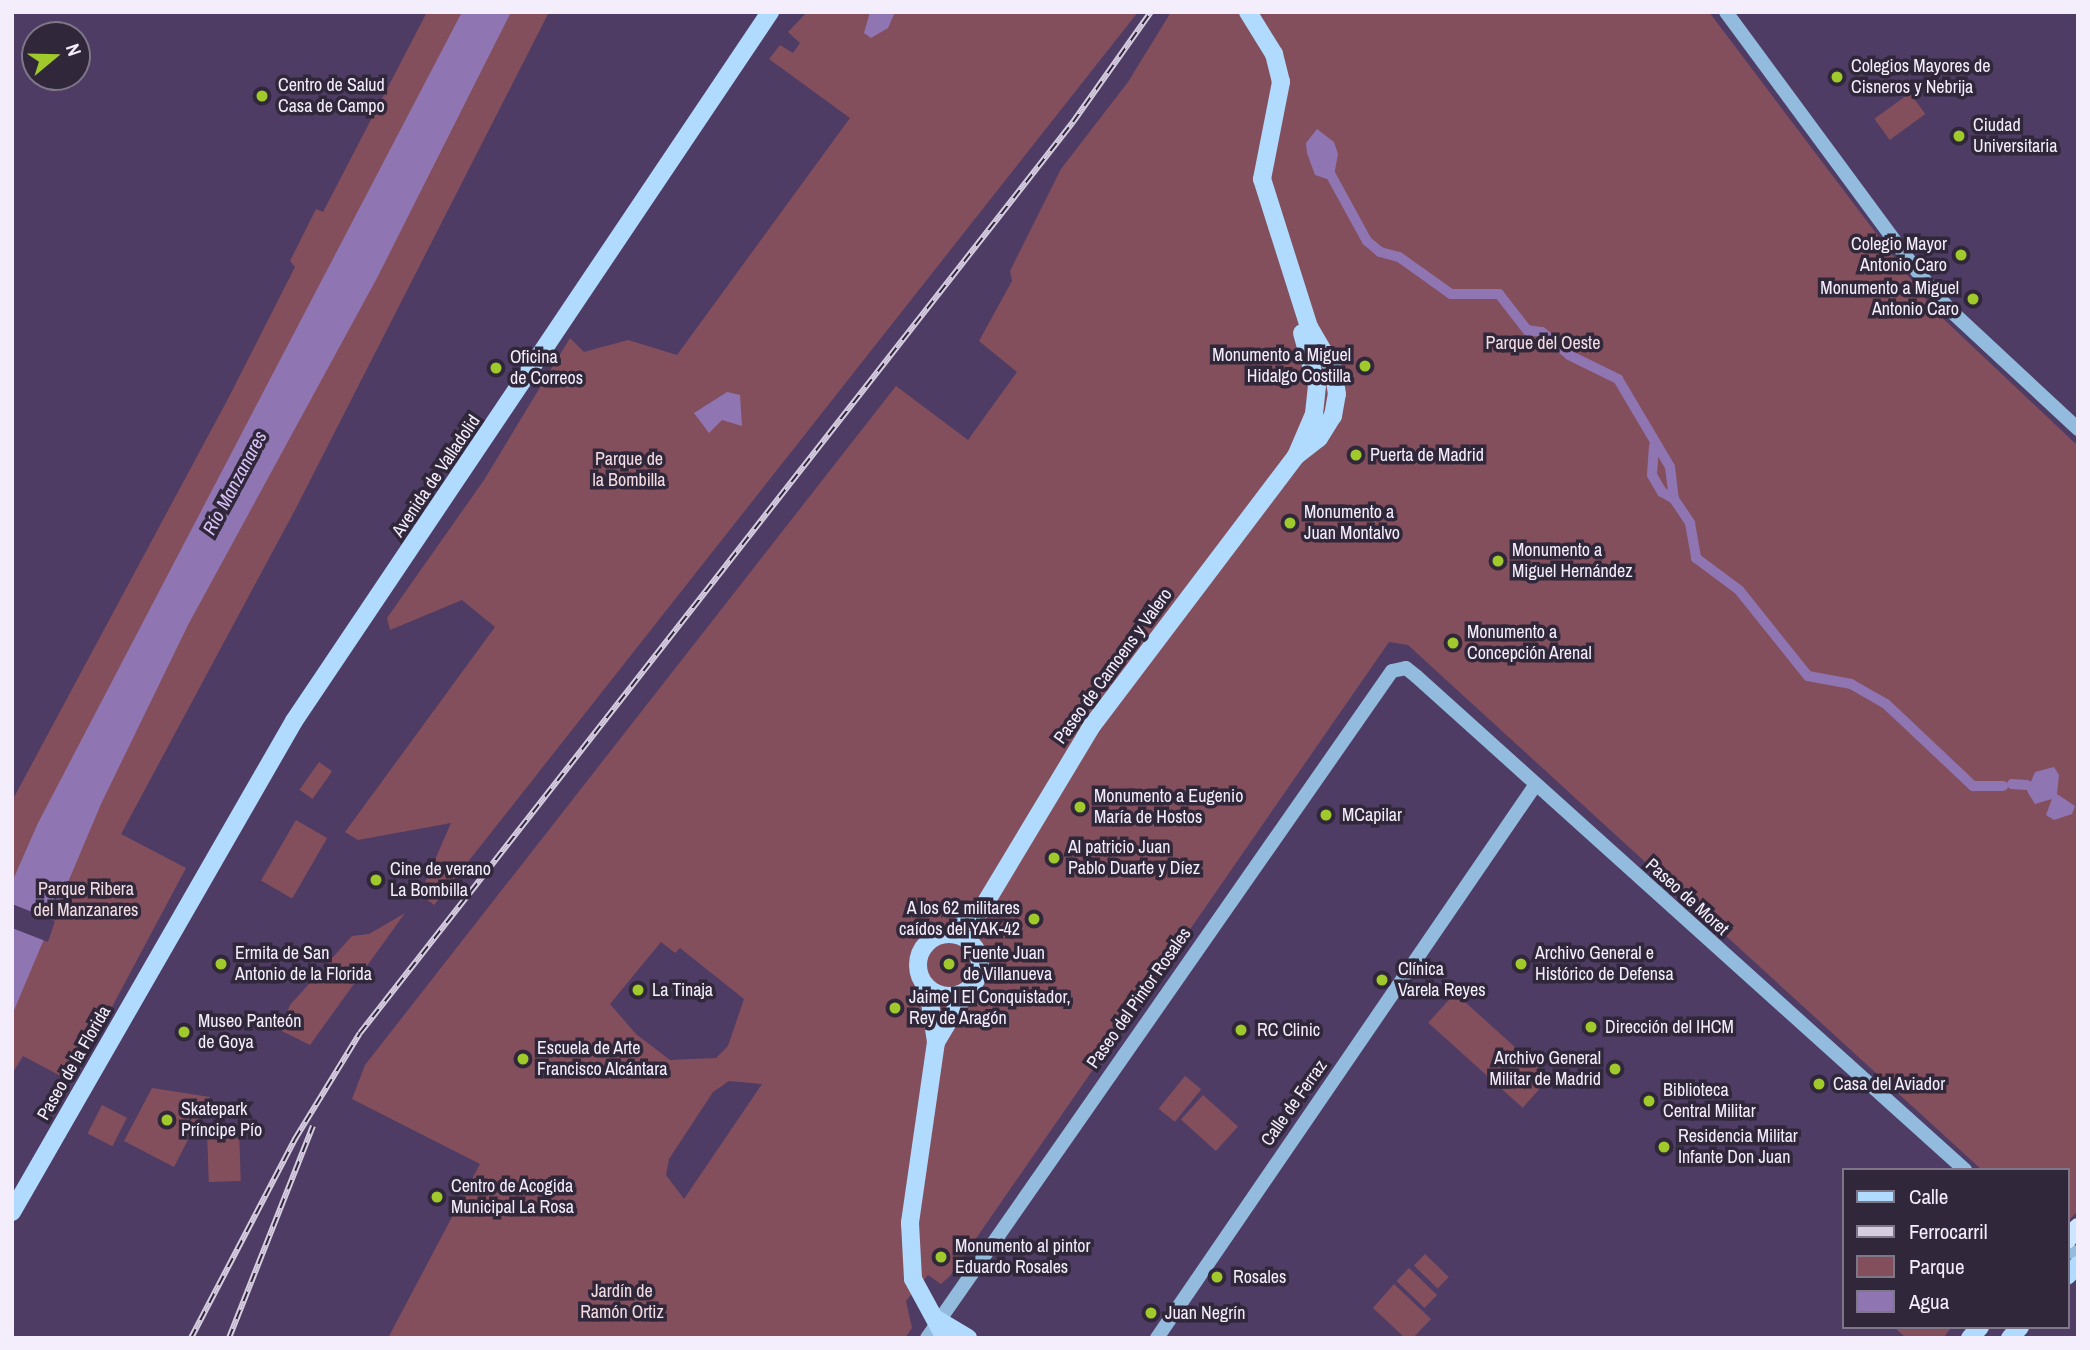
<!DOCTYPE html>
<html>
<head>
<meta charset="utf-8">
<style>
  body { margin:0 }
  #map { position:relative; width:2090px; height:1350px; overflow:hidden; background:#4e3c64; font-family:"Archivo Narrow",sans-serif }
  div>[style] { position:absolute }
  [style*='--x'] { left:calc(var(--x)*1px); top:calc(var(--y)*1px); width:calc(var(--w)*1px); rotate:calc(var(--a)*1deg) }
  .green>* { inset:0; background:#844f5c; transform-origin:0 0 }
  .water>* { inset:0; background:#9075b3 }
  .pier>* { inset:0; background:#4e3c64 }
  .canal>* { height:10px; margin:-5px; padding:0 5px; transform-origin:5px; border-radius:5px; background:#9075b3 }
  .secondary>* { height:14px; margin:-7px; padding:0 7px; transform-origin:7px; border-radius:7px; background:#92bbde }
  .primary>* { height:18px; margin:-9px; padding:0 9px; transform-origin:9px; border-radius:9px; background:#b0dafe }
  .primary>.ring { margin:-9px; padding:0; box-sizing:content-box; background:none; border:18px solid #b0dafe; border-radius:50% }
  .trunk>* { height:18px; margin:-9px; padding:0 9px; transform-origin:9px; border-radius:9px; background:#cbe6fe }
  .rail>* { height:6px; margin-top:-3px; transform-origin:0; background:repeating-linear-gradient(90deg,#30283a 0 10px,#d6cee0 0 20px); box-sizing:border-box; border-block:2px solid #d6cee0 }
  .dots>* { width:19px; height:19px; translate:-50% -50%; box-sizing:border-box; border:4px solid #30283a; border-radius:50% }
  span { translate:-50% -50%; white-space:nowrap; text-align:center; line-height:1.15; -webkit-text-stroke:7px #30283a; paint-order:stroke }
  .poi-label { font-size:18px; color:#f4eefc }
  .left { translate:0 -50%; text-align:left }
  .right { translate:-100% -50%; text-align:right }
  .park-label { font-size:18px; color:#f4dde2 }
  .street-label { font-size:18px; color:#f4eefc }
  .water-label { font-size:19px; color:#dac3f8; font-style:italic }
  .frame { position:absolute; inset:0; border:14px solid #f4eefc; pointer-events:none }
  .legend { position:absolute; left:1842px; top:1168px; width:228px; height:161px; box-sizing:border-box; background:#30283a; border:2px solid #7e7788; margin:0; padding:9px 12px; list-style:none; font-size:21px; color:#f4eefc }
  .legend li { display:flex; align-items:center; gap:14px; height:35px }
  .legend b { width:35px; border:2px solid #7e7788 }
  .north { position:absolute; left:21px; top:21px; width:70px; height:70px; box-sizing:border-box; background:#30283a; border:2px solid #7e7788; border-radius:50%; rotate:71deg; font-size:19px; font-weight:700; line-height:28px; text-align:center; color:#f4eefc }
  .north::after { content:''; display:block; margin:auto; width:24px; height:32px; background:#a0c92b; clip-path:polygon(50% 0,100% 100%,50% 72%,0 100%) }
</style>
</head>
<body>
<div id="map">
  <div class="green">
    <i style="clip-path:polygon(427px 12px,549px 12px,295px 510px,121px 834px,186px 868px,72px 1082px,23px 1056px,12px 1074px,12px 801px,230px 395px,295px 267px,290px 261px,316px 209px,323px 212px)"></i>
    <i style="clip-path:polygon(807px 12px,1138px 12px,434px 905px,420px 894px,451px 823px,358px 840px,345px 832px,495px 627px,462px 600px,390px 630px,387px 618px,484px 480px,570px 338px,584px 352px,628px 340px,677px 355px,850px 118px,769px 59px,780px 45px,793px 53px,800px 43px,788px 32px)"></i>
    <i style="clip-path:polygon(evenodd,1171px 12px,1709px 12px,1934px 310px,2078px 446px,2078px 1211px,2067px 1222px,2067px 1170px,1982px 1170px,1408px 645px,1389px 642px,950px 1276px,941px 1284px,928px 1275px,906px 1301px,912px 1328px,905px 1338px,388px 1338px,480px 1164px,352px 1099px,365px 1065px,896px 386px,968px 440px,1017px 372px,979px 341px,1012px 281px,1010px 271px,1061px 169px,1128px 82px,1171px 12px,661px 942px,675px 953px,680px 948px,744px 999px,728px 1046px,716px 1058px,670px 1060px,636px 1034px,610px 1004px,661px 942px,1171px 12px,729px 1081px,762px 1084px,684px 1199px,666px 1175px,669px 1159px,713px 1092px,729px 1081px)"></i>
    <i style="left:1910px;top:93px;width:26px;height:44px;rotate:54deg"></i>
    <i style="left:319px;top:762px;width:16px;height:34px;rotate:35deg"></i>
    <i style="left:296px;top:820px;width:36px;height:70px;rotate:30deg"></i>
    <i style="clip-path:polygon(405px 913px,310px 1045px,280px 1030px,290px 1005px,352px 936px,369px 934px)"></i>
    <i style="left:1455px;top:993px;width:127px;height:40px;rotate:42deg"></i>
    <i style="left:1185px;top:1076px;width:21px;height:42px;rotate:39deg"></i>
    <i style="clip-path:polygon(152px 1088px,210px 1097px,174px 1167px,124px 1141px)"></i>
    <i style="left:1203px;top:1095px;width:47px;height:33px;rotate:42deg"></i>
    <i style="left:102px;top:1105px;width:28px;height:32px;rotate:27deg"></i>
    <i style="left:239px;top:1130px;width:51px;height:32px;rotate:88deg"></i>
    <i style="left:1425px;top:1254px;width:33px;height:16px;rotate:44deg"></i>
    <i style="left:1409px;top:1268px;width:39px;height:18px;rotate:44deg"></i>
    <i style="clip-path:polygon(1394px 1284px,1431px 1319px,1413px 1338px,1405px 1338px,1373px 1308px)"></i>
    <i style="clip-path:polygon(1894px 1327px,1952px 1327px,1943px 1338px,1906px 1338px)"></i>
  </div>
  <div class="water">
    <i style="clip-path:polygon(462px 12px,511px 12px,377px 278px,188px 625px,101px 804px,12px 1015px,12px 882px,38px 823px)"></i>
    <i style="clip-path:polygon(870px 12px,895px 12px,888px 28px,871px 38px,864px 33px)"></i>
    <i style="clip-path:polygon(1317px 129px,1334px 142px,1338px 154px,1333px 181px,1315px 175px,1307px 153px,1306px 143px)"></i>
    <i style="clip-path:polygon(727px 392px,740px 395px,742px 426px,722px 420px,709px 433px,694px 413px)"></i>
    <i style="clip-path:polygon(2054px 767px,2059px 775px,2057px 794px,2075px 806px,2072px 814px,2054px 820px,2046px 815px,2052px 799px,2035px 804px,2027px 791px,2035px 772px)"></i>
  </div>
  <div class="pier">
    <i style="clip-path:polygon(12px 904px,55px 921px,48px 942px,12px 928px)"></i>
  </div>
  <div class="canal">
    <i style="--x:1327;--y:168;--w:83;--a:61.3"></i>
    <i style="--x:1367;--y:241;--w:17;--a:40"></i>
    <i style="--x:1380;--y:252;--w:20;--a:15"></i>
    <i style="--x:1399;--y:257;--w:64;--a:35.4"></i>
    <i style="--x:1451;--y:294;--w:48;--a:0"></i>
    <i style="--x:1499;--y:294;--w:46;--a:52.1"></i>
    <i style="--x:1527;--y:330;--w:15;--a:8"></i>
    <i style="--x:1542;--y:332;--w:35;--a:40"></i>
    <i style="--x:1569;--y:355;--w:55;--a:26.1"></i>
    <i style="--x:1618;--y:379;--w:102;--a:59.4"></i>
    <i style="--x:1670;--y:467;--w:32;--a:83"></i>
    <i style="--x:1674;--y:499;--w:29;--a:56"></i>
    <i style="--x:1690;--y:523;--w:36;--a:80"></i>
    <i style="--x:1696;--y:558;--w:54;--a:36.7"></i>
    <i style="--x:1739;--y:590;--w:110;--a:51.3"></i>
    <i style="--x:1808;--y:676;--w:44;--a:10.5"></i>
    <i style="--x:1851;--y:684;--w:40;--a:29.7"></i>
    <i style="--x:1886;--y:704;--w:120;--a:43.3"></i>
    <i style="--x:1973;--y:786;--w:30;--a:0"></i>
    <i style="--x:1654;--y:446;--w:29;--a:94"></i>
    <i style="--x:1652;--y:475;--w:20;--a:60"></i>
    <i style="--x:1662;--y:492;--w:14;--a:30"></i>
    <i style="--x:2012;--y:784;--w:15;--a:4"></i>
  </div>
  <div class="secondary">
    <i style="--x:1726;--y:12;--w:322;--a:53.6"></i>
    <i style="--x:1917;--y:271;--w:51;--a:49.8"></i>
    <i style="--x:1950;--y:310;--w:175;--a:42.9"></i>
    <i style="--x:2067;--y:1251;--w:11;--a:10"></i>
    <i style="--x:927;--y:1338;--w:813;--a:-55.12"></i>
    <i style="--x:1392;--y:671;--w:14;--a:-12"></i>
    <i style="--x:1406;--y:668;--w:13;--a:39"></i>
    <i style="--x:1416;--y:676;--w:739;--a:41.98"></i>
    <i style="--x:1157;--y:1338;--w:668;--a:-55.62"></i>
  </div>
  <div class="primary">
    <i style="--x:1296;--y:456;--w:46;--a:-66.8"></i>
    <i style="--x:1314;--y:414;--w:28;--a:-84"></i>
    <i style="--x:1317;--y:386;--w:55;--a:-105.8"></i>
    <i class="ring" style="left:918px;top:934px;width:44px;height:44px"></i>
    <i style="--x:949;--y:934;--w:38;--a:-35"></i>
    <i style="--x:980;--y:912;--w:216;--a:-59"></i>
    <i style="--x:1091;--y:727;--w:340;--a:-52.9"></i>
    <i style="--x:1296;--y:456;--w:29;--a:-38"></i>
    <i style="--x:1319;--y:438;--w:26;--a:-58"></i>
    <i style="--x:1333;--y:416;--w:22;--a:-80"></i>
    <i style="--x:1337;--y:394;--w:26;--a:-99"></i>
    <i style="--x:1333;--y:368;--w:48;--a:-120.3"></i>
    <i style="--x:1309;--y:327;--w:155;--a:-107.6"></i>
    <i style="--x:1262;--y:179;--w:99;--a:-78.9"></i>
    <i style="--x:1281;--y:82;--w:29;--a:-104"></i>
    <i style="--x:1274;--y:54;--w:49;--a:-121.8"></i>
    <i style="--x:928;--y:989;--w:54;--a:81.4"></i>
    <i style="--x:936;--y:1042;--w:183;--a:98.2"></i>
    <i style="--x:910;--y:1223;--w:56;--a:86.9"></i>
    <i style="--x:913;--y:1279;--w:67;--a:61.5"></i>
    <i style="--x:936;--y:1042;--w:58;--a:-59"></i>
    <i style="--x:12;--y:1212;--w:566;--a:-60.13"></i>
    <i style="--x:294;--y:721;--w:854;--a:-56.12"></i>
    <i style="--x:2067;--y:1276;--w:16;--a:-45"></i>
    <i style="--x:938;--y:1320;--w:35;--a:31"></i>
    <i style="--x:1970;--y:1338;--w:15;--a:-48"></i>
    <i style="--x:2010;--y:1338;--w:15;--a:-48"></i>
  </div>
  <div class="trunk">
    <i style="--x:2067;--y:1240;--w:17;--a:-50"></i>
  </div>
  <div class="rail">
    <i style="--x:191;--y:1338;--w:225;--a:-62.4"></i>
    <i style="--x:295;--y:1139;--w:124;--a:-58.5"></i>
    <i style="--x:360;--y:1033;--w:1157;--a:-51.95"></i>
    <i style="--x:1073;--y:122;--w:135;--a:-54.7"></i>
    <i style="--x:229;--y:1338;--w:228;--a:-68.4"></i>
  </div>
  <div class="dots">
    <i style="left:1837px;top:77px;background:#a0c92b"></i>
    <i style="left:262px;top:96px;background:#a0c92b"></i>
    <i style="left:1959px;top:136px;background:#a0c92b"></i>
    <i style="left:1961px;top:255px;background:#a0c92b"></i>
    <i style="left:1973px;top:299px;background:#a0c92b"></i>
    <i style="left:1365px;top:366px;background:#a0c92b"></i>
    <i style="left:496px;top:368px;background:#a0c92b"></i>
    <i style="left:1356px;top:455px;background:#a0c92b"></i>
    <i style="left:1290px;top:523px;background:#a0c92b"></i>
    <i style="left:1498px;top:561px;background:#a0c92b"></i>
    <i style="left:1453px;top:643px;background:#a0c92b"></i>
    <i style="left:1080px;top:807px;background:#a0c92b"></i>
    <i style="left:1326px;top:815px;background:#a0c92b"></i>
    <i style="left:1054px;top:858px;background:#a0c92b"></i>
    <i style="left:376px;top:880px;background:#a0c92b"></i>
    <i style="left:1034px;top:919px;background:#a0c92b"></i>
    <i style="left:221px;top:964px;background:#a0c92b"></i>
    <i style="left:949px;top:964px;background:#a0c92b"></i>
    <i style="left:1521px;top:964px;background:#a0c92b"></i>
    <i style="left:1382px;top:980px;background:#a0c92b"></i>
    <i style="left:638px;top:990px;background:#a0c92b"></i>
    <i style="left:895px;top:1008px;background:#a0c92b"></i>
    <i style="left:1591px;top:1027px;background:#a0c92b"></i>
    <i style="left:1241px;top:1030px;background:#a0c92b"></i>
    <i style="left:184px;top:1032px;background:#a0c92b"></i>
    <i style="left:523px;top:1059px;background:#a0c92b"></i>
    <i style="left:1615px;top:1069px;background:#a0c92b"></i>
    <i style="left:1819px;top:1084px;background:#a0c92b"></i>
    <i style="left:1649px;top:1101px;background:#a0c92b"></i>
    <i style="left:167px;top:1120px;background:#a0c92b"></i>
    <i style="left:1664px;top:1147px;background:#a0c92b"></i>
    <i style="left:437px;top:1197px;background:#a0c92b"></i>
    <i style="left:941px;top:1257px;background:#a0c92b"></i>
    <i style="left:1217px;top:1277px;background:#a0c92b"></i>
    <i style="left:1151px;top:1313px;background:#a0c92b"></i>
  </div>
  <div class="poi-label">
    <span class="left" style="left:1851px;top:77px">Colegios Mayores de<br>Cisneros y Nebrija</span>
    <span class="left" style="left:278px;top:96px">Centro de Salud<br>Casa de Campo</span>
    <span class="left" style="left:1973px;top:136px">Ciudad<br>Universitaria</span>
    <span class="right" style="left:1947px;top:255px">Colegio Mayor<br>Antonio Caro</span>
    <span class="right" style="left:1959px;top:299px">Monumento a Miguel<br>Antonio Caro</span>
    <span class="right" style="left:1351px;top:366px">Monumento a Miguel<br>Hidalgo Costilla</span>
    <span class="left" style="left:510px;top:368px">Oficina<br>de Correos</span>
    <span class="left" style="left:1370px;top:455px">Puerta de Madrid</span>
    <span class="left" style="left:1304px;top:523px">Monumento a<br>Juan Montalvo</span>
    <span class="left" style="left:1512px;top:561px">Monumento a<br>Miguel Hernández</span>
    <span class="left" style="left:1467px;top:643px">Monumento a<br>Concepción Arenal</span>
    <span class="left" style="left:1094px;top:807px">Monumento a Eugenio<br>María de Hostos</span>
    <span class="left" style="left:1342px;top:815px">MCapilar</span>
    <span class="left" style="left:1068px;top:858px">Al patricio Juan<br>Pablo Duarte y Díez</span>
    <span class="left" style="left:390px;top:880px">Cine de verano<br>La Bombilla</span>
    <span class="right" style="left:1020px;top:919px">A los 62 militares<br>caídos del YAK-42</span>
    <span class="left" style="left:235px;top:964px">Ermita de San<br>Antonio de la Florida</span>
    <span class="left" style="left:963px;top:964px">Fuente Juan<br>de Villanueva</span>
    <span class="left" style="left:1535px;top:964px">Archivo General e<br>Histórico de Defensa</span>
    <span class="left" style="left:1398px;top:980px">Clínica<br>Varela Reyes</span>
    <span class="left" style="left:652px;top:990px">La Tinaja</span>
    <span class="left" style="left:909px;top:1008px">Jaime I El Conquistador,<br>Rey de Aragón</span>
    <span class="left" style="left:198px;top:1032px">Museo Panteón<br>de Goya</span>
    <span class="left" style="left:1605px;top:1027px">Dirección del IHCM</span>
    <span class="left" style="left:1257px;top:1030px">RC Clinic</span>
    <span class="left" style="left:537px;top:1059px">Escuela de Arte<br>Francisco Alcántara</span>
    <span class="right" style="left:1601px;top:1069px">Archivo General<br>Militar de Madrid</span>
    <span class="left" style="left:1833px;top:1084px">Casa del Aviador</span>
    <span class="left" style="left:1663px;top:1101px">Biblioteca<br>Central Militar</span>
    <span class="left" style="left:181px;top:1120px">Skatepark<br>Príncipe Pío</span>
    <span class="left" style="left:1678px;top:1147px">Residencia Militar<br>Infante Don Juan</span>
    <span class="left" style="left:451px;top:1197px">Centro de Acogida<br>Municipal La Rosa</span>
    <span class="left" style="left:955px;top:1257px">Monumento al pintor<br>Eduardo Rosales</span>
    <span class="left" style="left:1233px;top:1277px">Rosales</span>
    <span class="left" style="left:1165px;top:1313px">Juan Negrín</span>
  </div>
  <div class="park-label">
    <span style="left:1543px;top:343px">Parque del Oeste</span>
    <span style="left:629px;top:470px">Parque de<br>la Bombilla</span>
    <span style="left:86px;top:900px">Parque Ribera<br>del Manzanares</span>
    <span style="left:622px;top:1302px">Jardín de<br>Ramón Ortiz</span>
  </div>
  <div class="street-label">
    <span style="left:436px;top:476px;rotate:-56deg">Avenida de Valladolid</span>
    <span style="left:1113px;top:666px;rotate:-54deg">Paseo de Camoens y Valero</span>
    <span style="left:1687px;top:897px;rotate:42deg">Paseo de Moret</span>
    <span style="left:1139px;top:998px;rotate:-55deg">Paseo del Pintor Rosales</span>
    <span style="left:74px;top:1063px;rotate:-60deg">Paseo de la Florida</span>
    <span style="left:1294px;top:1103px;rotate:-55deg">Calle de Ferraz</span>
  </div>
  <div class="water-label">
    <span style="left:235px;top:483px;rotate:-62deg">Río Manzanares</span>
  </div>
  <div class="frame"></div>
  <ul class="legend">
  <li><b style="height:9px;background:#b0dafe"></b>Calle</li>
  <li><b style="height:9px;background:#d6cee0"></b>Ferrocarril</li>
  <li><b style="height:19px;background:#844f5c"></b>Parque</li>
  <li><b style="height:19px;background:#9075b3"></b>Agua</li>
  </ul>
  <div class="north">N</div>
</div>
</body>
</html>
